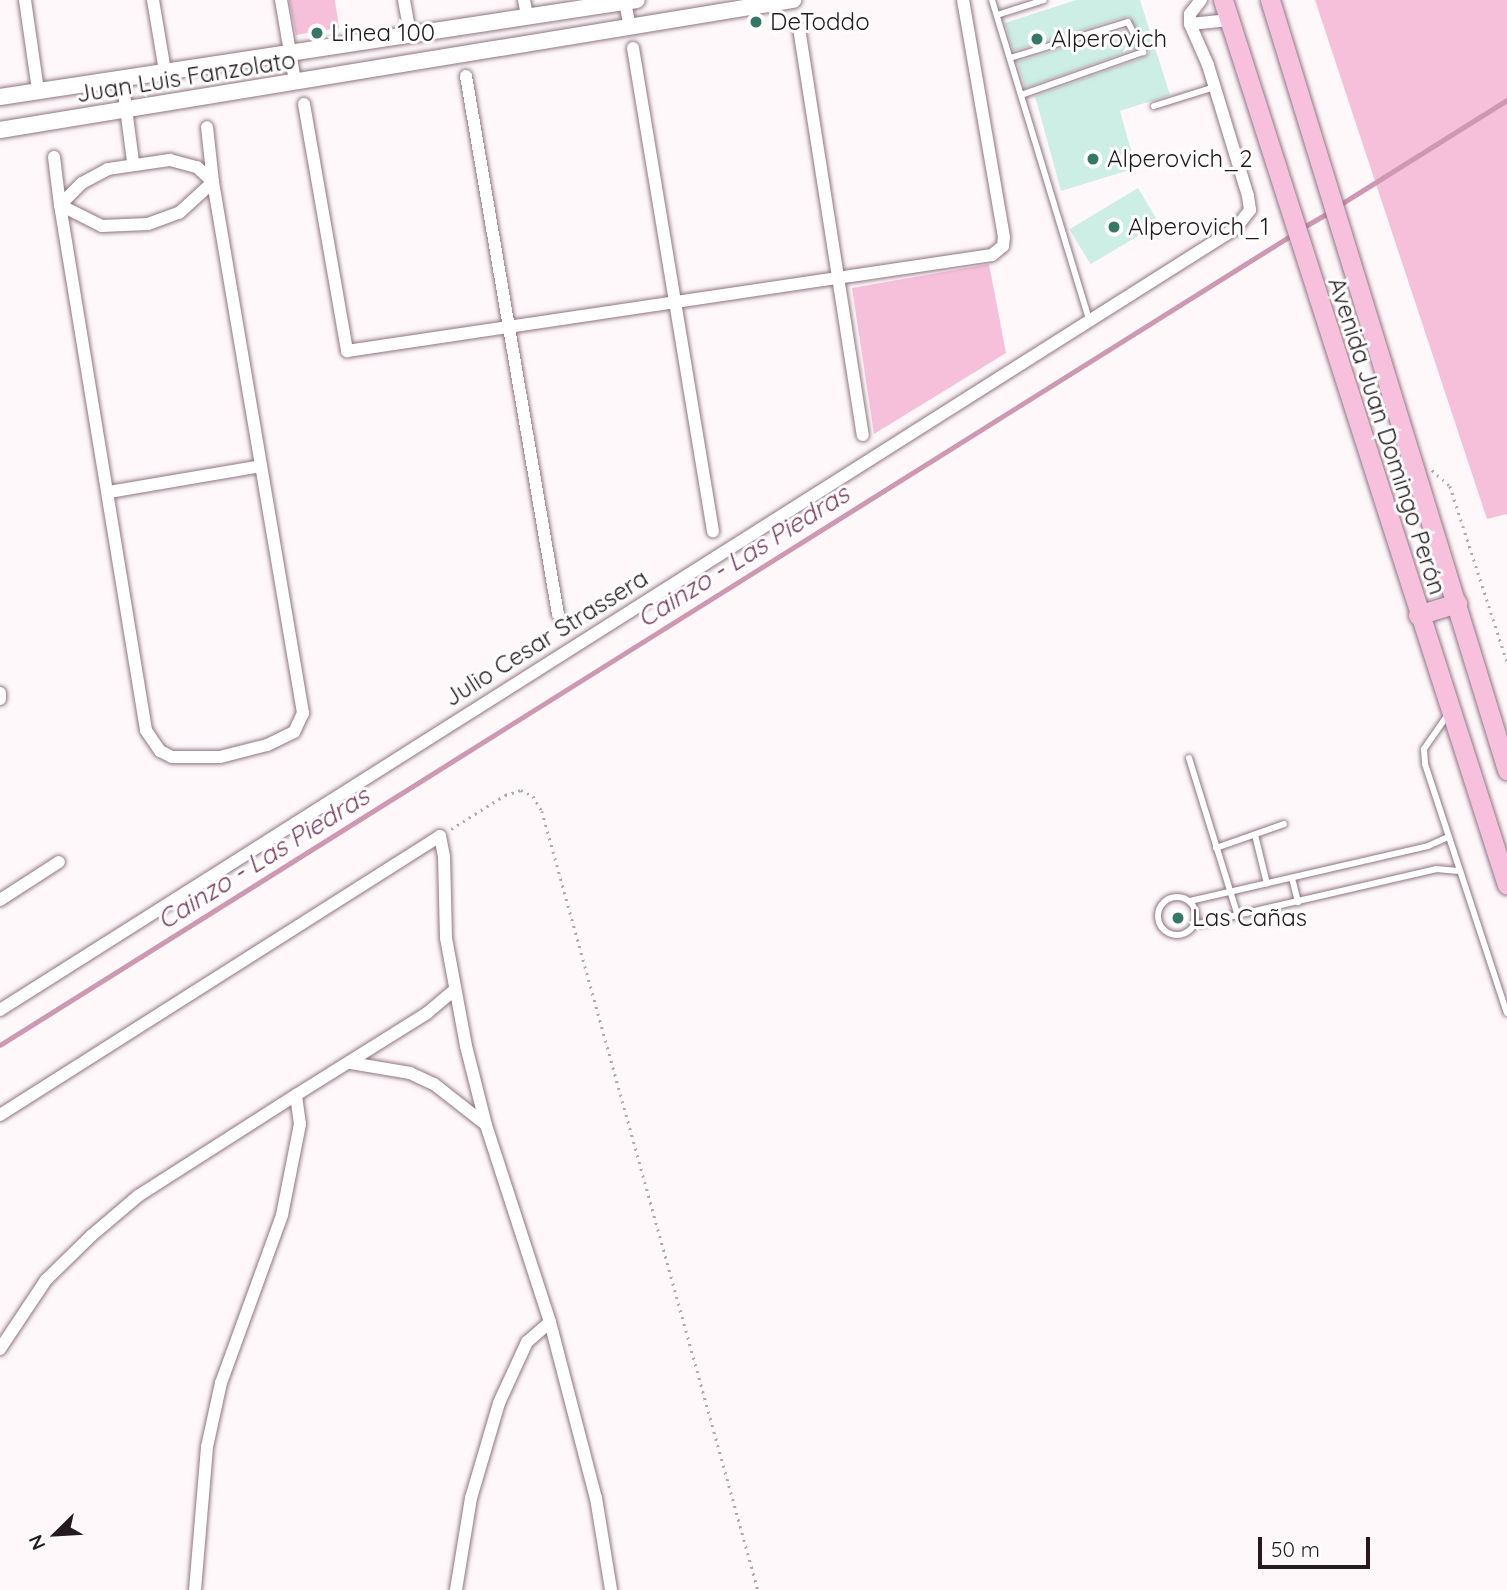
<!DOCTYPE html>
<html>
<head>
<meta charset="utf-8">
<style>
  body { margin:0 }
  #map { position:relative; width:1507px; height:1590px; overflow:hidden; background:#fef8fa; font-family:Quicksand,sans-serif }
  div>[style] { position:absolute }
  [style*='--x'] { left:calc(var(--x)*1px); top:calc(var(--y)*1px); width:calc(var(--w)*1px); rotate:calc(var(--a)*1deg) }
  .green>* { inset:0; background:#f6c0da }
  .stream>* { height:4.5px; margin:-2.25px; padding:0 2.25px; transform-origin:2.25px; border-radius:2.25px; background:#ce98b2 }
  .building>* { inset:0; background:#cdeee4; transform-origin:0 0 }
  .path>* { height:2.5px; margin-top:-1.25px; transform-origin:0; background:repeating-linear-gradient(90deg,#b1aaad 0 2px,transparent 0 7px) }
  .roads { filter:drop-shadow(0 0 2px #8f7582) drop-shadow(0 0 2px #8f7582) }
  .service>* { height:6px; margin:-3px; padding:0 3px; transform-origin:3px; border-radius:3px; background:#fff }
  .service>.ring { margin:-3px; padding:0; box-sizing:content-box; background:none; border:6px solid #fff; border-radius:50% }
  .minor>* { height:12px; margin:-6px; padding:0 6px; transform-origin:6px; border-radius:6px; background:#fff }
  .tertiary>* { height:16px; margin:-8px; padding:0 8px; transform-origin:8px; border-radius:8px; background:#fff }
  .primary>* { height:19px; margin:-9.5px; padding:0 9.5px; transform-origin:9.5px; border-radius:9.5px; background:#f7c1dd }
  .dots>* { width:19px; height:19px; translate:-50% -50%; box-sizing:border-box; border:4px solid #fff; border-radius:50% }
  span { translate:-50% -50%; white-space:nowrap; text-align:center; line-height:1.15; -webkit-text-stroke:6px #fff; paint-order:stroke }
  .poi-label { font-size:24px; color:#241a1f }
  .left { translate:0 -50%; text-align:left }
  .street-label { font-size:24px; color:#241a1f }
  .water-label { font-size:26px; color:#7c3a5e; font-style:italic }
  .north { position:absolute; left:21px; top:1499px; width:70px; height:70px; -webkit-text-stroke:5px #fff; paint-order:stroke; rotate:246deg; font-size:19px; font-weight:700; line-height:28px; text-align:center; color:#241a1f }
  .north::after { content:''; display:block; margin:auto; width:24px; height:32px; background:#241a1f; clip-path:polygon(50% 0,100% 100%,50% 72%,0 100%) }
  .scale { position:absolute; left:1258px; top:1537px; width:112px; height:32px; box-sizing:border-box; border:4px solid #241a1f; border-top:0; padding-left:9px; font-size:21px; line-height:24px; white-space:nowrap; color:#241a1f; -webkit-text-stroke:5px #fff; paint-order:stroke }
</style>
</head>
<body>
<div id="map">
  <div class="green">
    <i style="clip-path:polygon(289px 0,335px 0,339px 28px,296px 35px)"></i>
    <i style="clip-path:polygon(1315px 0,1507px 0,1507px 514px,1487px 519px)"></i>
    <i style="clip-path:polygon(989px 264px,1006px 353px,874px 434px,852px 288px)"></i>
  </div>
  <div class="stream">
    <i style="--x:1338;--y:206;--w:199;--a:-32.1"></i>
    <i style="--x:1302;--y:228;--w:34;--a:-30"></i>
    <i style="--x:0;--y:1045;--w:1525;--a:-32.09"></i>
  </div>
  <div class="building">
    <i style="clip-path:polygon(1076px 0,1140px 0,1170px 95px,1120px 111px,1136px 168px,1061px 191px,1035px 96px,1145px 57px,1149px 52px,1128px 16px,1013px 51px,1005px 23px)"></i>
    <i style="clip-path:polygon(1125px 29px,1135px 49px,1025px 88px,1017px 62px)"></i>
    <i style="left:1138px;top:188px;width:41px;height:80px;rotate:59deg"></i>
  </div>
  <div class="path">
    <i style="--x:1432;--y:470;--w:24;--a:42"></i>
    <i style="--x:1450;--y:486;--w:184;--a:72"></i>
    <i style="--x:451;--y:829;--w:64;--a:-32.2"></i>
    <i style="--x:505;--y:795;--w:17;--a:-17"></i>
    <i style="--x:521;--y:790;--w:13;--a:27"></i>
    <i style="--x:533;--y:796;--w:17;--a:59"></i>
    <i style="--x:542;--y:811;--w:808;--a:74.5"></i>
  </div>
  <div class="roads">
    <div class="service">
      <i style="--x:992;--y:0;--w:334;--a:73.1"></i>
      <i style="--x:997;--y:15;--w:49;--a:-17.7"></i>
      <i style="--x:1010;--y:58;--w:123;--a:-17"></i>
      <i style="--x:1128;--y:22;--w:34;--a:63"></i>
      <i style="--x:1143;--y:52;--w:129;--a:160.6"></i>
      <i style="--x:1154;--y:106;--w:64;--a:-17.3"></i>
      <i style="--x:1449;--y:713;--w:44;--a:124.8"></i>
      <i style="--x:1424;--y:749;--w:15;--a:86"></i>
      <i style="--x:1425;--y:764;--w:262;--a:71.8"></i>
      <i style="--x:1189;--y:758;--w:165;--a:72.8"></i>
      <i style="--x:1255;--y:835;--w:50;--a:76.2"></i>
      <i style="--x:1216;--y:848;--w:72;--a:-19.4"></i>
      <i style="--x:1292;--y:878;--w:25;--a:76"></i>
      <i class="ring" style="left:1158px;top:897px;width:32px;height:32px"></i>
      <i style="--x:1190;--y:901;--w:244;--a:-13"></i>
      <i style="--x:1428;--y:846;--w:22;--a:-24"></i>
      <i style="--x:1194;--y:925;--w:248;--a:-13"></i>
      <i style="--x:1436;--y:869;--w:23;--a:5"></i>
    </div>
    <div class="minor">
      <i style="--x:25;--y:0;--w:91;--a:81.8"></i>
      <i style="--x:153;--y:0;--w:72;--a:80.4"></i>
      <i style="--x:281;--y:0;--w:82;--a:80.2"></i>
      <i style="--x:404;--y:0;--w:35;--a:80"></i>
      <i style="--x:524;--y:0;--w:15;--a:79"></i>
      <i style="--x:625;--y:2;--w:26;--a:79"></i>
      <i style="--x:1190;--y:24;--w:40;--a:-5.7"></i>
      <i style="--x:799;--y:28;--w:412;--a:81.1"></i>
      <i style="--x:633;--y:48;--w:490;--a:80.6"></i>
      <i style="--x:466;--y:76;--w:546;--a:80.3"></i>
      <i style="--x:122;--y:78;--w:85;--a:82.5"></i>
      <i style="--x:304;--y:104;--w:251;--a:80.1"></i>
      <i style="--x:347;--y:351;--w:652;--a:-8.47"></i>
      <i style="--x:992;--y:255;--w:14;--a:-39"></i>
      <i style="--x:1003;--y:246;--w:9;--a:-84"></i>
      <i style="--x:1004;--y:237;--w:241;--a:-99.8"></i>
      <i style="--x:54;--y:157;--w:48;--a:82.9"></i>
      <i style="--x:60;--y:205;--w:47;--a:26.6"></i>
      <i style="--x:102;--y:226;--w:46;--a:-2.5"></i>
      <i style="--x:148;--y:224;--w:33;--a:-20"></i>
      <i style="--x:179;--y:213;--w:46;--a:-42.4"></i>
      <i style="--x:213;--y:182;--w:55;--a:-96.2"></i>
      <i style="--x:170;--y:160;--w:28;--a:15"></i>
      <i style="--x:197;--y:167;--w:22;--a:43"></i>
      <i style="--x:213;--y:182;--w:539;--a:80.38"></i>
      <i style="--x:303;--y:713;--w:21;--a:115"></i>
      <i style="--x:294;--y:732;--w:30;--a:154"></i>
      <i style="--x:267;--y:745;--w:49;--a:165.7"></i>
      <i style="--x:220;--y:757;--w:48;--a:180"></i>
      <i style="--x:172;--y:757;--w:13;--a:-153"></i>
      <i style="--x:160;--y:751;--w:25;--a:-124"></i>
      <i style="--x:146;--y:730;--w:532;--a:-99.3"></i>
      <i style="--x:60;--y:205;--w:31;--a:-45"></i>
      <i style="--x:82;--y:183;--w:30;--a:-28"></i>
      <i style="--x:108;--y:169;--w:63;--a:-8.3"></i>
      <i style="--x:109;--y:492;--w:154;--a:-9.7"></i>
      <i style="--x:0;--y:693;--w:6;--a:90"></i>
      <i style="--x:0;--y:900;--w:70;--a:-32.8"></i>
      <i style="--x:0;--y:1010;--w:1463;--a:-32.32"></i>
      <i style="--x:1236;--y:228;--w:23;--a:-52"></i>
      <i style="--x:1250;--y:210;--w:14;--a:-98"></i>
      <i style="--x:1248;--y:196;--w:137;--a:-107"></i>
      <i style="--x:1208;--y:65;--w:45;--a:-113.7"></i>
      <i style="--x:1190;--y:24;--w:10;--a:-90"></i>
      <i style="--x:1190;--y:14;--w:18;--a:-52"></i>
      <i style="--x:351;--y:1063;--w:60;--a:9.6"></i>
      <i style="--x:410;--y:1073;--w:26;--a:25"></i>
      <i style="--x:434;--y:1084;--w:65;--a:38.1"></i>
      <i style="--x:0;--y:1115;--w:521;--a:-32.38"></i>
      <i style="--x:440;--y:836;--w:20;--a:79"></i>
      <i style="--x:444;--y:856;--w:82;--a:88.6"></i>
      <i style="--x:446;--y:938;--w:110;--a:79.5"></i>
      <i style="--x:466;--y:1046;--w:81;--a:75.8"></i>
      <i style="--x:486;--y:1125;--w:207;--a:72"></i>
      <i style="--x:550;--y:1322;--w:30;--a:139"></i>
      <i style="--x:527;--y:1342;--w:67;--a:114.7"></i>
      <i style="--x:499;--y:1403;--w:99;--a:106.4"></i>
      <i style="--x:471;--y:1498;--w:93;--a:99.3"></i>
      <i style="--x:550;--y:1322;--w:182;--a:75.4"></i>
      <i style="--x:596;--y:1498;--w:93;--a:80.7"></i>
      <i style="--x:0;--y:1349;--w:83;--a:-56.3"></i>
      <i style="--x:46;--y:1280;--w:63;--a:-44.4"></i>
      <i style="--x:91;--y:1236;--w:62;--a:-40.4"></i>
      <i style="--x:138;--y:1196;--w:188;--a:-32.6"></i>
      <i style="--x:195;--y:1590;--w:144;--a:-85.2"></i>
      <i style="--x:207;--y:1447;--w:66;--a:-77.7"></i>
      <i style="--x:221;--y:1383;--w:179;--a:-70"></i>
      <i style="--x:282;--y:1215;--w:93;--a:-78.8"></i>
      <i style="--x:300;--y:1124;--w:29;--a:-98"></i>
      <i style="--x:296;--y:1095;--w:155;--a:-32"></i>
      <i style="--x:427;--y:1013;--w:35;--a:-40"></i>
    </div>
    <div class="tertiary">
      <i style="--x:0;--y:97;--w:644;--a:-8.66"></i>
      <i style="--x:0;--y:130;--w:804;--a:-9.31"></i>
    </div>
    <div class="primary">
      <i style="--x:1223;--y:0;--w:929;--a:72.21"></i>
      <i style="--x:1270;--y:0;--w:806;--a:72.89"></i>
      <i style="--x:1418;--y:615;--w:41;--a:-17.1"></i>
    </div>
  </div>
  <div class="dots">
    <i style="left:756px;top:22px;background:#367868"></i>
    <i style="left:317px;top:33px;background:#367868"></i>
    <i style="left:1037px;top:39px;background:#367868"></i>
    <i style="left:1093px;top:159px;background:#367868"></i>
    <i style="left:1114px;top:227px;background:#367868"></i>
    <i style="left:1178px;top:918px;background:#367868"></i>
  </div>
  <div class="poi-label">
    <span class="left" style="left:770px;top:22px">DeToddo</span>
    <span class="left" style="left:331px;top:33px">Linea 100</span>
    <span class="left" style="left:1051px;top:39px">Alperovich</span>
    <span class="left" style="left:1107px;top:159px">Alperovich_2</span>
    <span class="left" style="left:1128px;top:227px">Alperovich_1</span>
    <span class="left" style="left:1192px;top:918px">Las Cañas</span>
  </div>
  <div class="street-label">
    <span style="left:186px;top:77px;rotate:-9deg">Juan Luis Fanzolato</span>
    <span style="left:1387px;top:436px;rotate:72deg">Avenida Juan Domingo Perón</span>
    <span style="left:546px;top:638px;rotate:-32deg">Julio Cesar Strassera</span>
  </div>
  <div class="water-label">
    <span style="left:743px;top:556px;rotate:-32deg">Cainzo - Las Piedras</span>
    <span style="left:263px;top:858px;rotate:-32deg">Cainzo - Las Piedras</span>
  </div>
  <div class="north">N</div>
  <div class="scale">50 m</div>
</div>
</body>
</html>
